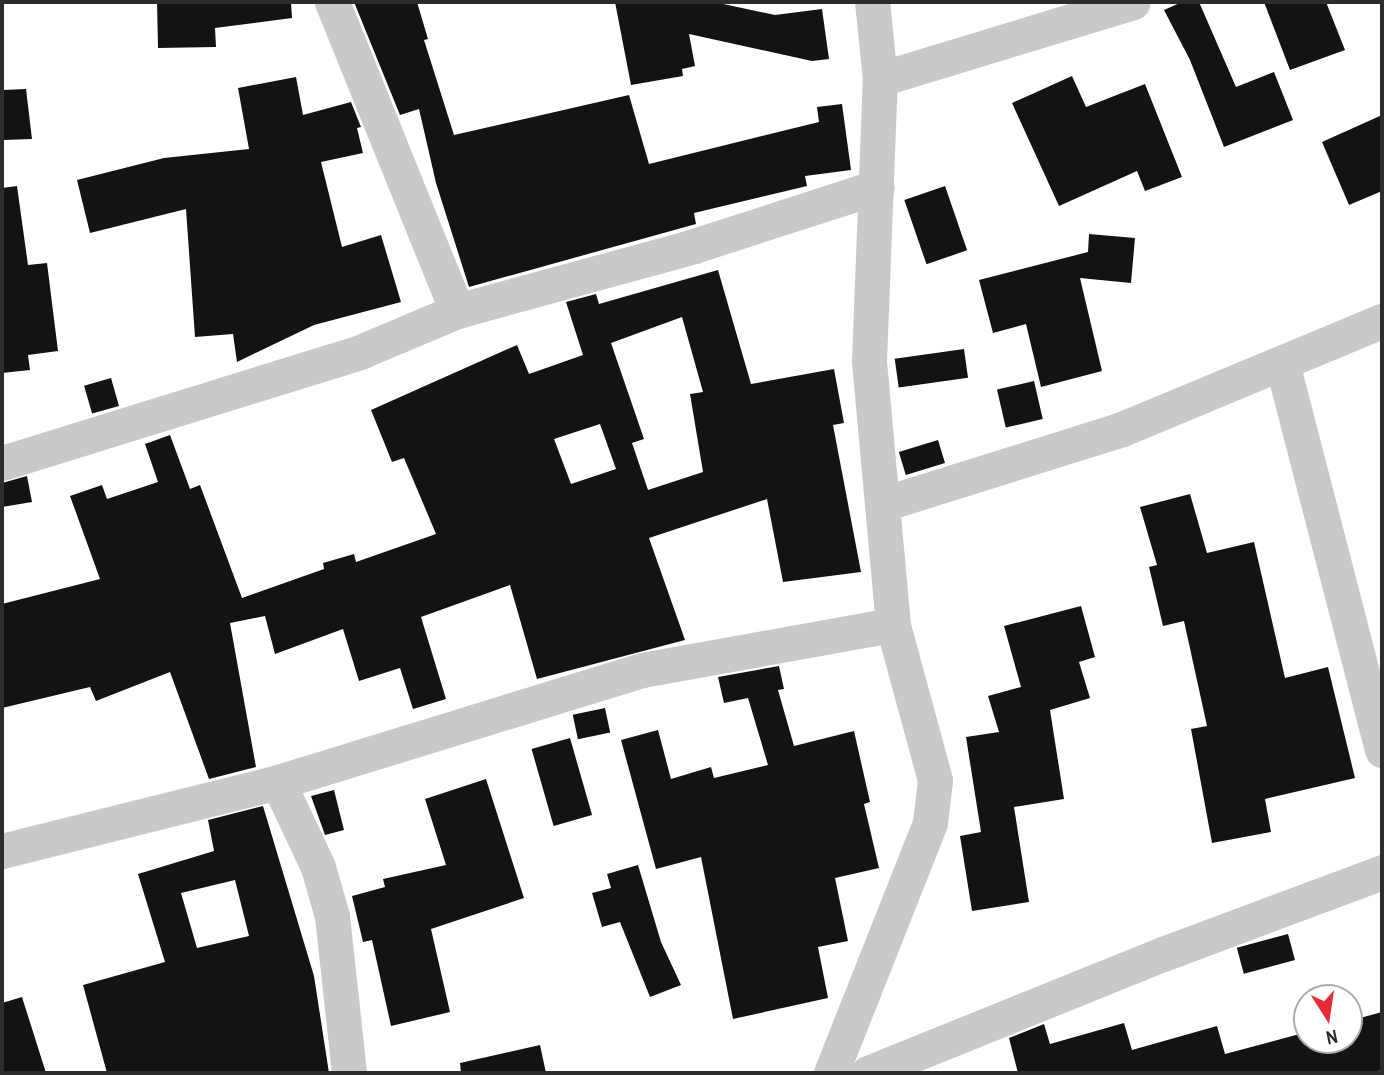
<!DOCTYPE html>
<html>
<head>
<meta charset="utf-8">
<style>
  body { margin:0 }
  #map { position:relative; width:1384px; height:1075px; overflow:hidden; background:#fff; font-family:"Archivo Narrow",sans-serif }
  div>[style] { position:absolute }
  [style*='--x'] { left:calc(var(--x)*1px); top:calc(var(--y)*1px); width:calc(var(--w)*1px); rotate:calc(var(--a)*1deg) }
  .building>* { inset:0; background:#131313; transform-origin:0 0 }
  .minor>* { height:35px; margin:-17.5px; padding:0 17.5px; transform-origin:17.5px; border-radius:17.5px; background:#c9c9c9 }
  span { translate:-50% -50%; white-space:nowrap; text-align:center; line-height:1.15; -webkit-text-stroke:7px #fff; paint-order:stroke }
  .frame { position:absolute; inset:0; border:4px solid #2c2c2c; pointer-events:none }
  .north { position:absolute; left:1293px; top:984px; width:70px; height:70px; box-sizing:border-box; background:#fff; border:2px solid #ababab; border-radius:50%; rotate:168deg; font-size:19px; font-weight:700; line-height:28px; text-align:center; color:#2c2c2c }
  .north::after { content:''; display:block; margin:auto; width:24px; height:32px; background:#e62b37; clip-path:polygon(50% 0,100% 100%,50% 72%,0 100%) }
</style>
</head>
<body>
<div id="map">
  <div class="building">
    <i style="clip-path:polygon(157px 2px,291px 2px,292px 18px,215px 28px,216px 47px,158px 48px)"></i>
    <i style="clip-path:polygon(354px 2px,417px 2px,428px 39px,424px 40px,454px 135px,629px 95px,649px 164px,819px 122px,817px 107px,842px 104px,851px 170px,805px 176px,807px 186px,694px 213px,696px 224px,469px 287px,436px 183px,419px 109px,400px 115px)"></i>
    <i style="clip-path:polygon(615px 2px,714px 2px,775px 15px,822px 9px,829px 59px,812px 61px,689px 34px,695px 66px,682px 69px,683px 76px,631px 85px)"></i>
    <i style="clip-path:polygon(1182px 2px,1199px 2px,1236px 87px,1274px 72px,1293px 120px,1224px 147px,1190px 60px,1164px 10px)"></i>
    <i style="clip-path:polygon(1264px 2px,1326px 2px,1345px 50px,1290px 70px)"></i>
    <i style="clip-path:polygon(1072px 76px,1086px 107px,1145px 84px,1182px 177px,1145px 191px,1137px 171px,1059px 206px,1012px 103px)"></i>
    <i style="clip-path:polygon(296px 77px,303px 115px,351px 102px,361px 127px,357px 128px,363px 153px,321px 162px,342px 247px,381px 235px,401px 302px,314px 325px,237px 362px,233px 334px,195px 337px,186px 209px,90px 233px,77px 180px,164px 158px,249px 149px,238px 88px)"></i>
    <i style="clip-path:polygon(26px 89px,32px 139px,4px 140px,2px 90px)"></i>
    <i style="clip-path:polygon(1382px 115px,1382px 191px,1349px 205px,1322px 142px)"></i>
    <i style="clip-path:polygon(17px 186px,28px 265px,47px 263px,58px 351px,28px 355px,30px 370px,2px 373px,2px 188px)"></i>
    <i style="left:945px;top:186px;width:68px;height:43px;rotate:71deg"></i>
    <i style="clip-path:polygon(1089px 234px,1135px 238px,1131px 283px,1080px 278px,1102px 371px,1041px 387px,1026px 324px,993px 333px,979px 280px,1088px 252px)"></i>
    <i style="clip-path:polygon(evenodd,718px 270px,751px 384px,834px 369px,844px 423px,833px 425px,861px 572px,783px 582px,767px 499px,649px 538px,685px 640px,537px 679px,510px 585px,421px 617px,446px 699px,413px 709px,400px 668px,359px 681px,343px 629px,275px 654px,265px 616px,230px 623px,256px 767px,209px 779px,170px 672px,96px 701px,90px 687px,2px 708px,2px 604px,100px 579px,70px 496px,102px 485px,107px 499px,158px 482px,145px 444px,170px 435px,190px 489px,200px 485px,242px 598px,324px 569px,323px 563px,354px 554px,356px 562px,436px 534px,404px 458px,392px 462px,371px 410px,517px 345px,529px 374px,583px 355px,566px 302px,596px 294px,599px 304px,718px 270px,682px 317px,703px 392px,690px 394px,703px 472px,648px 490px,632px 443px,644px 439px,611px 343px,682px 317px,718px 270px,600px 424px,616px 469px,571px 484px,554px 439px,600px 424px)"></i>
    <i style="left:964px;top:349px;width:29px;height:70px;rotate:82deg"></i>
    <i style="left:111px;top:378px;width:29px;height:28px;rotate:74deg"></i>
    <i style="left:1034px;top:381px;width:39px;height:38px;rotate:77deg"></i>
    <i style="left:938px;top:440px;width:24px;height:41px;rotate:73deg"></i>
    <i style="clip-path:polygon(27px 476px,32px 502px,2px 507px,2px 483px)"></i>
    <i style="clip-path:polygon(1190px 494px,1207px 553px,1254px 542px,1285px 678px,1328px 667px,1355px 778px,1265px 799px,1271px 832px,1212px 843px,1191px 729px,1207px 726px,1184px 621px,1163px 626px,1149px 567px,1157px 565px,1140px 507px)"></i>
    <i style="clip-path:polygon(1081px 606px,1095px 657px,1079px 662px,1090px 698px,1050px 710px,1064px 799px,1014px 807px,1029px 902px,972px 911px,960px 836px,981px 832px,966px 737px,999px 732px,988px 696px,1021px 687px,1004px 626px)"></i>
    <i style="clip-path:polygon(779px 666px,784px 689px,778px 690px,794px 746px,854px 731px,870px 802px,864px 804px,879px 868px,835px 878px,848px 941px,818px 947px,828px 998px,733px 1019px,701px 857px,656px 869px,621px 740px,658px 730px,671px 779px,711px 767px,714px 778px,768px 765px,748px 698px,724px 703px,718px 677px)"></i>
    <i style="left:605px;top:708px;width:25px;height:33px;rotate:78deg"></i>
    <i style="left:570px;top:738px;width:80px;height:40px;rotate:74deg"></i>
    <i style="clip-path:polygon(486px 779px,524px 898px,431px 929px,450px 1012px,391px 1026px,372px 940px,363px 942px,352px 896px,385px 887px,383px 879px,446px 865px,425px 799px)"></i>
    <i style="clip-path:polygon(334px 790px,344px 830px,325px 835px,311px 796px)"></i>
    <i style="clip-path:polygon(evenodd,263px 806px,314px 976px,329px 1073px,107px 1073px,83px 985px,165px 962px,138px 874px,214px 851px,208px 820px,263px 806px,235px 880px,249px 936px,197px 948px,181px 893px,235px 880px)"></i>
    <i style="clip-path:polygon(638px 865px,661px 942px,681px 985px,650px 997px,620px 922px,602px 927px,592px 893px,611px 888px,607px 874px)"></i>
    <i style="left:1288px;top:934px;width:27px;height:53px;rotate:75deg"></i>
    <i style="clip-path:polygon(22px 997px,46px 1073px,2px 1073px,2px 1003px)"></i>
    <i style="clip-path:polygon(1382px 1012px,1382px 1070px,1370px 1073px,1018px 1073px,1009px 1038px,1044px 1024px,1050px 1044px,1124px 1023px,1132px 1050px,1217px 1026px,1225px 1054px,1307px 1032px,1307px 1040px,1349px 1040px,1349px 1021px)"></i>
    <i style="clip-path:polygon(540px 1045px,546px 1073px,461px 1073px,460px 1063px)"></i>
  </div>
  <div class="minor">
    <i style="--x:332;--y:2;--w:333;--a:68"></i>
    <i style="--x:880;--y:79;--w:264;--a:-16.9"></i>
    <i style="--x:1282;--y:363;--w:400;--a:75.5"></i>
    <i style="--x:2;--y:463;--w:375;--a:-17.2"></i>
    <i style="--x:360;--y:352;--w:105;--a:-22.9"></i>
    <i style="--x:457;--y:311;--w:246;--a:-15.3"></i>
    <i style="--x:694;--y:246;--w:192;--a:-17.9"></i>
    <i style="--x:883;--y:504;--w:250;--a:-17.4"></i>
    <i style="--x:1122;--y:429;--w:282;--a:-22.6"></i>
    <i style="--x:278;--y:782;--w:94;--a:64.8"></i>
    <i style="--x:318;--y:867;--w:51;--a:74.1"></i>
    <i style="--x:332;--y:916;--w:158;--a:83.8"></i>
    <i style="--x:2;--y:851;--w:284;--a:-14"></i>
    <i style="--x:278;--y:782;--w:381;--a:-17.1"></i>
    <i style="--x:642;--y:670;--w:255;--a:-10.2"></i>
    <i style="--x:831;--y:1073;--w:269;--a:-68.4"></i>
    <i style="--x:930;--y:823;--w:43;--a:-83.4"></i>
    <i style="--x:935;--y:780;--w:161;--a:-105.2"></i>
    <i style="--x:893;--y:625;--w:265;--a:-95.2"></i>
    <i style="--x:869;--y:361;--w:282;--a:-87.8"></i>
    <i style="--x:880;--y:79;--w:77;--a:-95.9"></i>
    <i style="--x:868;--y:1073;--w:318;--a:-22"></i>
    <i style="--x:1163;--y:954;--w:234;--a:-20.5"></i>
  </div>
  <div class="frame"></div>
  <div class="north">N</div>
</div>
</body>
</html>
